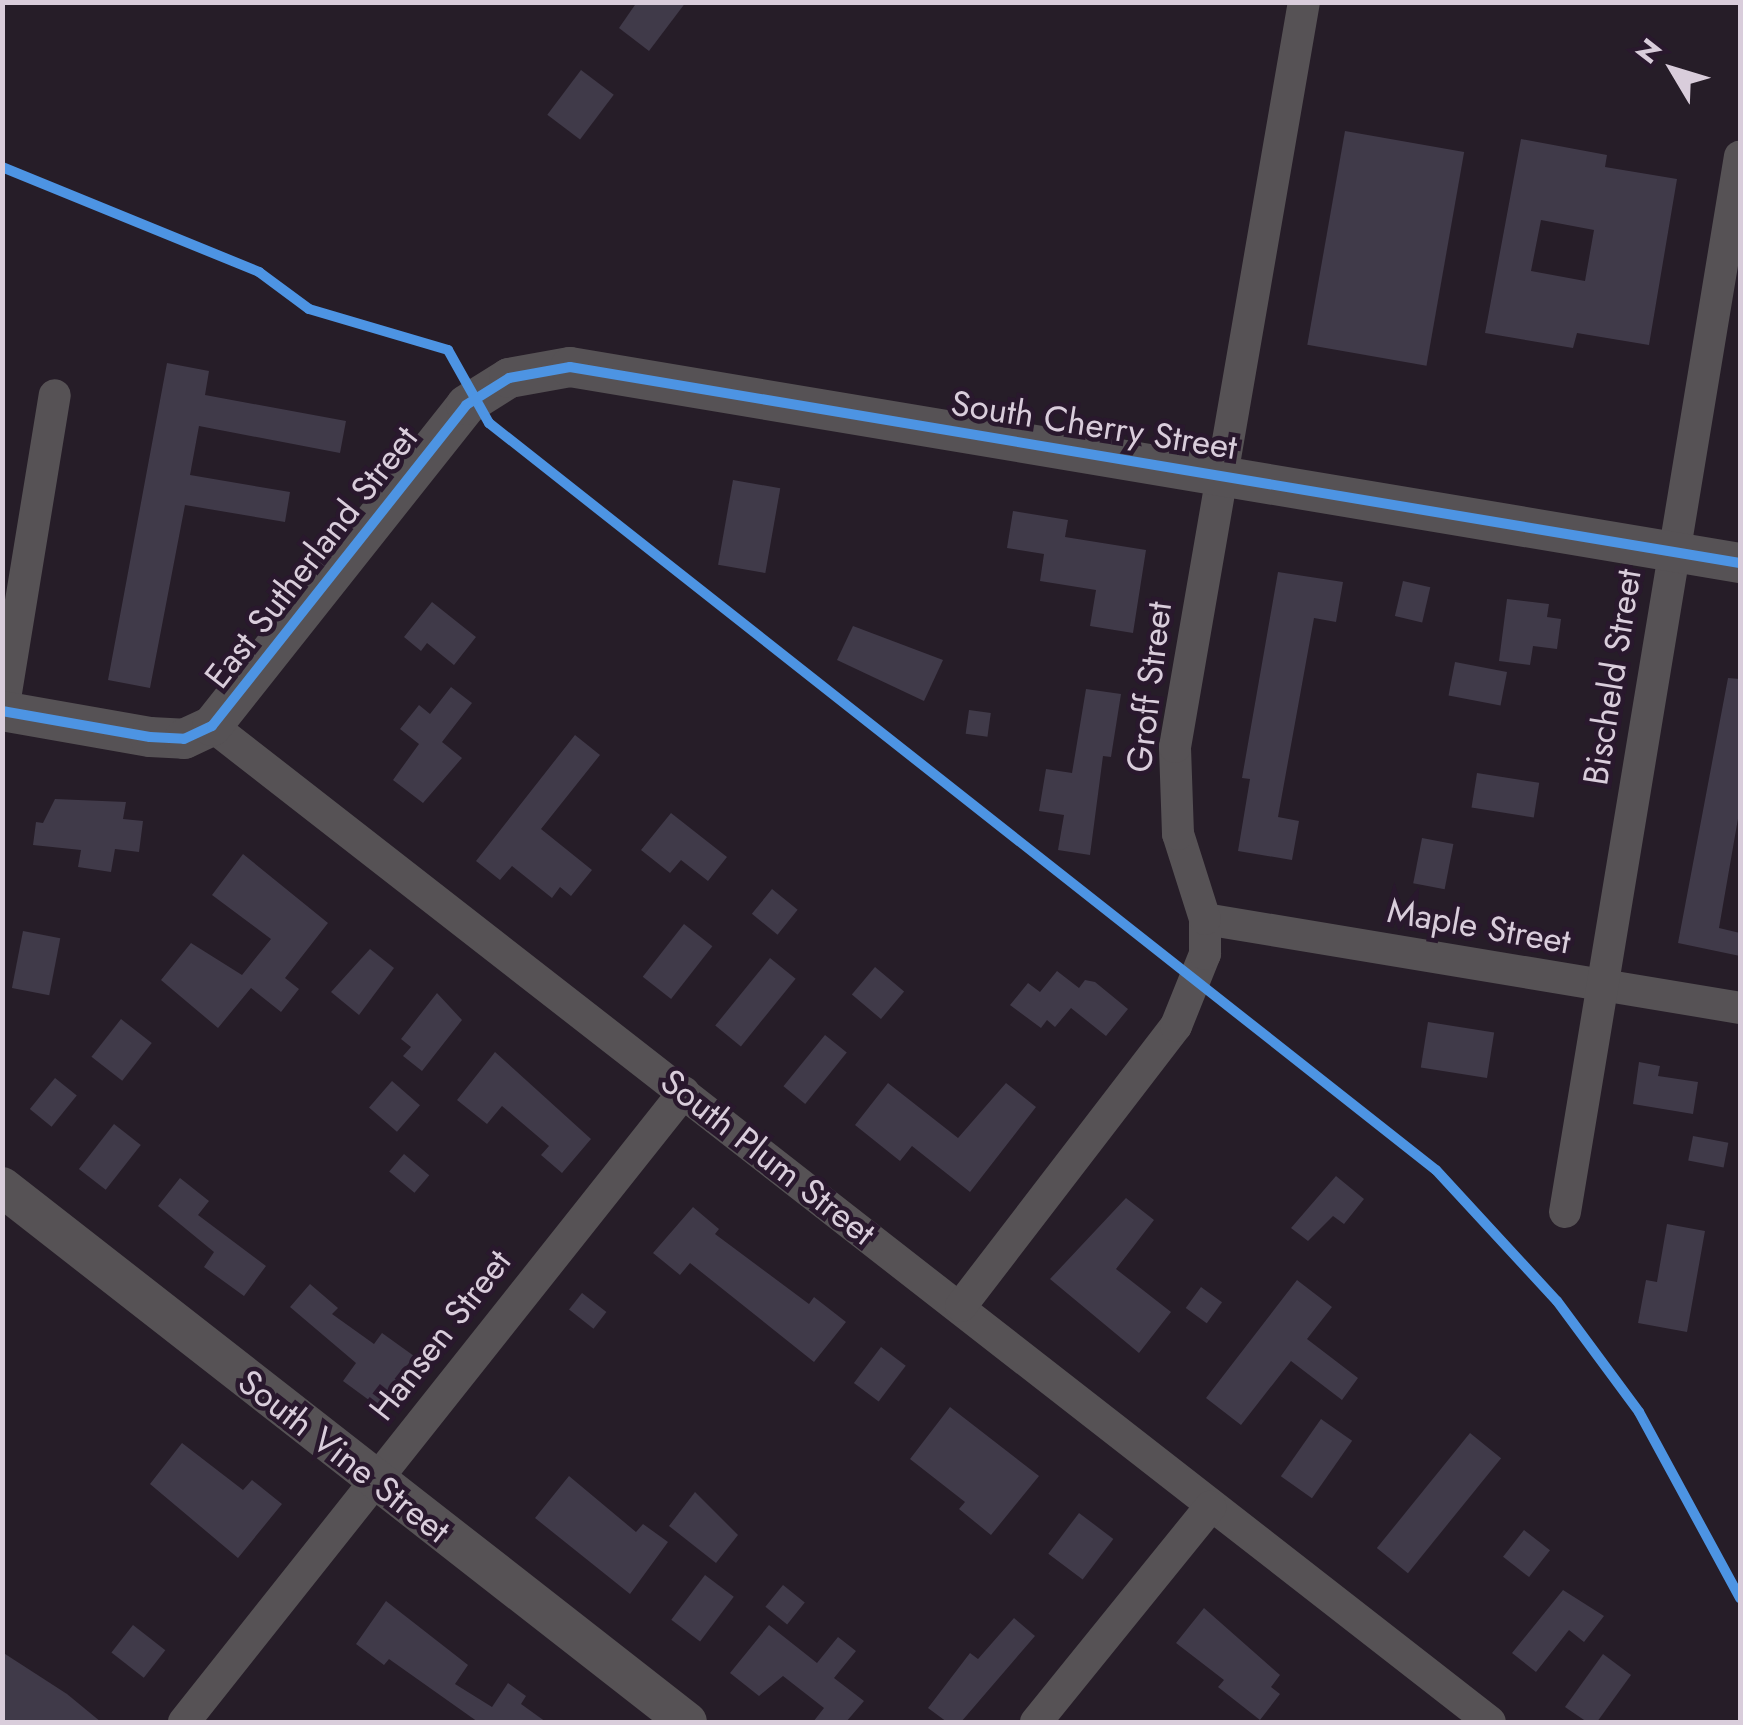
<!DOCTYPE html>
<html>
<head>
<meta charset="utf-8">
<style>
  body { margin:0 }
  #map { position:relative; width:1743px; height:1725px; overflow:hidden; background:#261d28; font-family:Jost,sans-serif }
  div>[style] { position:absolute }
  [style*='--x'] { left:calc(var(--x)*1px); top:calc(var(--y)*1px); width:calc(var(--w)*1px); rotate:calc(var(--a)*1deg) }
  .building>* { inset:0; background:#403a49; transform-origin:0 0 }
  .minor>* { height:32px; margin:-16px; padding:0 16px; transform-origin:16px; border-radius:16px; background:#565255 }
  .tertiary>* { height:40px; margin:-20px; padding:0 20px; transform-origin:20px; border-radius:20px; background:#565255 }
  .cycleway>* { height:10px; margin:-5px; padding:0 5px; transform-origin:5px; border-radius:5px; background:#4d94e3 }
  span { translate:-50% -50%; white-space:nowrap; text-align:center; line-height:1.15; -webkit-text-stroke:9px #29182d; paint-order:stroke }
  .street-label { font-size:35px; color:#d9cddb }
  .frame { position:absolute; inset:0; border:5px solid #d9cddb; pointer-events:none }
  .north { position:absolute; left:1623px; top:20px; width:100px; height:100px; -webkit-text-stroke:8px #29182d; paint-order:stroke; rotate:308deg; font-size:28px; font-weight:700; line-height:40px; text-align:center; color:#d9cddb }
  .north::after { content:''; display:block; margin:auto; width:35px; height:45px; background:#d9cddb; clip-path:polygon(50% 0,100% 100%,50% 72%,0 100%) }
</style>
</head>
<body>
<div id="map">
  <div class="building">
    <i style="clip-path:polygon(637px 2px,686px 2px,649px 51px,619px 28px)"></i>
    <i style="left:581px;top:70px;width:41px;height:56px;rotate:37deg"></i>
    <i style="left:1345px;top:131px;width:121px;height:217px;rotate:10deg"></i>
    <i style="clip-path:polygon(evenodd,1521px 139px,1607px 155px,1605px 167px,1677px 179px,1649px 345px,1577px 333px,1573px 348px,1485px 333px,1521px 139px,1541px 220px,1594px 230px,1585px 281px,1531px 271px,1541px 220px)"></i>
    <i style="clip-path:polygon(167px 363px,209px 371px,205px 395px,346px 421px,340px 453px,199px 426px,190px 475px,290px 492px,285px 522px,185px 505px,150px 688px,108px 680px)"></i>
    <i style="left:733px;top:480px;width:48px;height:86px;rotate:10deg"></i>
    <i style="clip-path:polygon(1013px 511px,1068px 520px,1065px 537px,1146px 550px,1133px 633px,1090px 626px,1096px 590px,1040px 581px,1044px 554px,1007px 548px)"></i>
    <i style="clip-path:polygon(1278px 572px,1343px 582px,1336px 622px,1314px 618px,1278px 817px,1299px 821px,1292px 860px,1238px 851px,1250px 779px,1242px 778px)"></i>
    <i style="left:1403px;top:581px;width:28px;height:36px;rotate:13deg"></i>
    <i style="clip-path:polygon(1507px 599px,1549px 604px,1547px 617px,1561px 619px,1557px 649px,1533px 646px,1530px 665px,1499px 661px)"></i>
    <i style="clip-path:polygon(432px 602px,476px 637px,454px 665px,427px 643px,421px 651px,404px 637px)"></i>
    <i style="clip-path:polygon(853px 626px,943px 660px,924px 701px,837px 660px)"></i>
    <i style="left:1455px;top:662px;width:53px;height:34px;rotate:11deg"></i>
    <i style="clip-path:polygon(1728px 678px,1740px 679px,1740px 807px,1719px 928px,1740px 933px,1740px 956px,1678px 943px)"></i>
    <i style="clip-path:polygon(451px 687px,472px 703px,442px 742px,462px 758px,423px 803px,393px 780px,419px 744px,400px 729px,419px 705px,430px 714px)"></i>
    <i style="clip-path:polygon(1086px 689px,1121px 694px,1111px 757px,1103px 756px,1090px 855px,1058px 850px,1064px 815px,1039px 811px,1046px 769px,1072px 773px)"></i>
    <i style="left:969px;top:710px;width:22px;height:24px;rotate:8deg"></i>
    <i style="clip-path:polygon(575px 735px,600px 755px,541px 829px,592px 870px,571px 896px,560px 887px,552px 898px,512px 866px,500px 880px,476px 861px)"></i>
    <i style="left:1477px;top:773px;width:63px;height:35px;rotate:9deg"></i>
    <i style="clip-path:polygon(55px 799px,126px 802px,123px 819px,143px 821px,139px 852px,115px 849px,111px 872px,78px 867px,81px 850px,33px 845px,36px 822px,43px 823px)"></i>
    <i style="clip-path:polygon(671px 813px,727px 857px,708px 881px,681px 860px,670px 873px,641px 850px)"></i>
    <i style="left:1422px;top:838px;width:32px;height:46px;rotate:11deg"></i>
    <i style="clip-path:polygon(243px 854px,328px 923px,285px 978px,299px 989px,281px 1012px,251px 988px,218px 1028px,161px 980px,191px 943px,242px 975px,271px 939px,212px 895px)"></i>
    <i style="left:772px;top:889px;width:33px;height:32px;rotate:39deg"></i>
    <i style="left:684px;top:924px;width:36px;height:67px;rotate:38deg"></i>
    <i style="left:23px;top:931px;width:38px;height:58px;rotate:11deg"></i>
    <i style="clip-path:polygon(370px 949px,394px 968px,359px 1015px,331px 992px)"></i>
    <i style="left:770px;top:958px;width:33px;height:87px;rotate:39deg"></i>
    <i style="left:875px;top:967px;width:38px;height:36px;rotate:40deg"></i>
    <i style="clip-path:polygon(1057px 971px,1079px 988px,1085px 980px,1095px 982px,1128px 1009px,1106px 1036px,1071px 1008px,1055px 1027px,1047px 1020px,1041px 1028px,1010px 1005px,1028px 983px,1040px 992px)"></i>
    <i style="clip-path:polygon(437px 993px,462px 1020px,422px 1071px,403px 1056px,411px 1047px,401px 1039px)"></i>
    <i style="left:121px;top:1019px;width:39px;height:48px;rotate:38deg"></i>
    <i style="left:1428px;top:1022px;width:67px;height:46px;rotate:9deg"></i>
    <i style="left:825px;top:1035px;width:28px;height:66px;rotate:39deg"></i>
    <i style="clip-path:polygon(495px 1052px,591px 1139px,562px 1173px,541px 1155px,549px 1146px,502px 1106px,487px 1124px,457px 1100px)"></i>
    <i style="clip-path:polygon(1639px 1062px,1660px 1066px,1658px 1076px,1698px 1082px,1693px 1114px,1633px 1104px)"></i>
    <i style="left:55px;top:1078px;width:28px;height:40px;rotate:39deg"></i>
    <i style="left:392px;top:1081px;width:37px;height:35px;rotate:41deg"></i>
    <i style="clip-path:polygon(888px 1083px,958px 1138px,1006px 1083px,1036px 1107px,970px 1192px,912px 1146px,900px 1161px,855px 1125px)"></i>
    <i style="left:114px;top:1124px;width:34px;height:57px;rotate:38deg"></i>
    <i style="left:1693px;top:1136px;width:36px;height:25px;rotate:11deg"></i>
    <i style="left:404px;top:1154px;width:33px;height:23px;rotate:40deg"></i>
    <i style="clip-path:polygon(1336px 1176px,1364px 1199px,1344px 1224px,1333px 1216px,1308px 1241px,1291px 1228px)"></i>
    <i style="clip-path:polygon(180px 1178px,209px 1201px,198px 1215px,266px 1266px,244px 1296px,204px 1267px,214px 1252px,158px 1206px)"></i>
    <i style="clip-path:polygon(1126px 1198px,1154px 1220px,1116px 1269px,1171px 1312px,1139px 1353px,1050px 1279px)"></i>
    <i style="clip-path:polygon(693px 1207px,719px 1229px,715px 1234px,809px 1304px,814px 1297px,846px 1322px,814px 1362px,690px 1263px,680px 1275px,653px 1253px)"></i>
    <i style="clip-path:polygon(1667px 1224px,1705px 1231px,1687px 1332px,1638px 1323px,1646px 1280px,1657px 1282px)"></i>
    <i style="clip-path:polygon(1297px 1280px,1332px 1307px,1307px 1339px,1358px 1378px,1342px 1400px,1291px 1361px,1241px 1425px,1206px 1398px)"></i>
    <i style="clip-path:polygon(310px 1284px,338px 1308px,332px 1314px,374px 1344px,382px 1333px,414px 1356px,377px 1406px,343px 1381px,356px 1363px,290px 1307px)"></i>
    <i style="left:1201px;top:1287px;width:26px;height:26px;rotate:36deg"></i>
    <i style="left:582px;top:1293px;width:31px;height:21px;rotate:38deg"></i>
    <i style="left:881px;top:1347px;width:31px;height:45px;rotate:37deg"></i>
    <i style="clip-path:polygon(950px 1407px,1039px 1476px,991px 1535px,959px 1509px,965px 1502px,910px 1459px)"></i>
    <i style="left:1321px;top:1419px;width:38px;height:70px;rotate:35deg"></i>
    <i style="left:1470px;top:1433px;width:40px;height:148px;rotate:39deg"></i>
    <i style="clip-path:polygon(182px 1443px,243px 1490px,252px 1480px,282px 1504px,238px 1558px,150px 1484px)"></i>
    <i style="clip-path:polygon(569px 1476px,636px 1532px,643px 1524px,668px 1542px,630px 1594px,535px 1518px)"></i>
    <i style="clip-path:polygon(695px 1492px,738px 1535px,716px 1563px,669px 1526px)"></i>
    <i style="left:1079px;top:1513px;width:43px;height:51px;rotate:37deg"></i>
    <i style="left:1524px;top:1530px;width:33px;height:34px;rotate:38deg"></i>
    <i style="left:705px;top:1575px;width:36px;height:56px;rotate:37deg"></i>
    <i style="left:783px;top:1585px;width:28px;height:28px;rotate:39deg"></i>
    <i style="clip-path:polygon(1563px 1590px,1604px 1616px,1584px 1642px,1569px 1630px,1536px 1672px,1512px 1653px)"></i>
    <i style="clip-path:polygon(386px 1601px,468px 1665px,455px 1684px,492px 1707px,508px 1683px,526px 1696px,521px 1704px,546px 1722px,478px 1722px,389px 1659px,384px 1665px,356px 1644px)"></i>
    <i style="clip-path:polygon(1204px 1608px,1280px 1675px,1271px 1687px,1280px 1694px,1260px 1720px,1218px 1687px,1224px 1680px,1176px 1643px)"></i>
    <i style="clip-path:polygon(1014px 1618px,1035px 1636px,961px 1722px,947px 1722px,928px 1708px,970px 1653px,978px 1659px)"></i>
    <i style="left:133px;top:1625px;width:41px;height:35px;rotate:38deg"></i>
    <i style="clip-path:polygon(769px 1625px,817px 1663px,838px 1637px,856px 1651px,834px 1678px,864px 1701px,846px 1722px,813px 1722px,824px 1708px,783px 1676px,759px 1696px,730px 1673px)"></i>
    <i style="clip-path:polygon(2px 1652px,67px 1694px,101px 1722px,2px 1722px)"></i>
    <i style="clip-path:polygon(1603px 1654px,1631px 1675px,1597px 1722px,1587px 1722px,1565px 1707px)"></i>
  </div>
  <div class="minor">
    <i style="--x:3;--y:711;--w:320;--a:-80.7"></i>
    <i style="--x:212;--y:726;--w:1620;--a:37.93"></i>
    <i style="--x:1205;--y:919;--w:542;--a:9.44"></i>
    <i style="--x:1565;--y:1212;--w:1070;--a:-80.59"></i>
    <i style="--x:961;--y:1306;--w:353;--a:-52.5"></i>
    <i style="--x:1176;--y:1026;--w:78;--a:-68.1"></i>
    <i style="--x:1205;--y:954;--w:35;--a:-90"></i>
    <i style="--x:1205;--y:919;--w:89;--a:-107.6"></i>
    <i style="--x:1178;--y:834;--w:87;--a:-92"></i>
    <i style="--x:1175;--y:747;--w:756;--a:-80.18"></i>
    <i style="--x:184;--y:1722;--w:804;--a:-51.56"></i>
    <i style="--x:1036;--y:1722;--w:277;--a:-51"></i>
  </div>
  <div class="tertiary">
    <i style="--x:2;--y:711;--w:150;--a:10"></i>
    <i style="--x:150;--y:737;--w:34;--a:3"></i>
    <i style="--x:184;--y:739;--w:31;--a:-25"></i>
    <i style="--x:212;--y:726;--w:409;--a:-51.6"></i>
    <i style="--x:466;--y:405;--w:51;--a:-32.1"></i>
    <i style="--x:509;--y:378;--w:62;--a:-10.2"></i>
    <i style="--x:570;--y:367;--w:1186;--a:9.51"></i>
    <i style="--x:2;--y:1187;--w:869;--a:37.99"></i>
  </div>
  <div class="cycleway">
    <i style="--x:2;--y:167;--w:278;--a:22.2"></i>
    <i style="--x:259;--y:272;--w:62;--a:36.5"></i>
    <i style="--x:309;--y:309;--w:145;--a:16.4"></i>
    <i style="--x:448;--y:350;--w:84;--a:60.7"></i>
    <i style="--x:489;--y:423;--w:1206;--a:38.27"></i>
    <i style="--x:1436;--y:1170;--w:178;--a:47.3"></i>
    <i style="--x:1557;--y:1301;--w:138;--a:53.5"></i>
    <i style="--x:1639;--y:1412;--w:212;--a:61.5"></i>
    <i style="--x:2;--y:711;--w:150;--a:10"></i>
    <i style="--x:150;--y:737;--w:34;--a:3"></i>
    <i style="--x:184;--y:739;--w:31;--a:-25"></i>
    <i style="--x:212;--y:726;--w:409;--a:-51.6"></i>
    <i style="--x:466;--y:405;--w:51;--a:-32.1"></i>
    <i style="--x:509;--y:378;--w:62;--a:-10.2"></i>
    <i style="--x:570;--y:367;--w:1186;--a:9.51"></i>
  </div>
  <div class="street-label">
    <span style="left:1094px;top:425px;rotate:9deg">South Cherry Street</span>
    <span style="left:311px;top:557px;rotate:-52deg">East Sutherland Street</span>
    <span style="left:1612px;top:677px;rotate:-81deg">Bischeld Street</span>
    <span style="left:1149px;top:687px;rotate:-83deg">Groff Street</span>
    <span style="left:1479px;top:926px;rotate:10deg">Maple Street</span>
    <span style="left:768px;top:1157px;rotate:38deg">South Plum Street</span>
    <span style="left:440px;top:1335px;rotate:-52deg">Hansen Street</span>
    <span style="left:344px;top:1456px;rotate:38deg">South Vine Street</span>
  </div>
  <div class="frame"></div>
  <div class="north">N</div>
</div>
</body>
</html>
